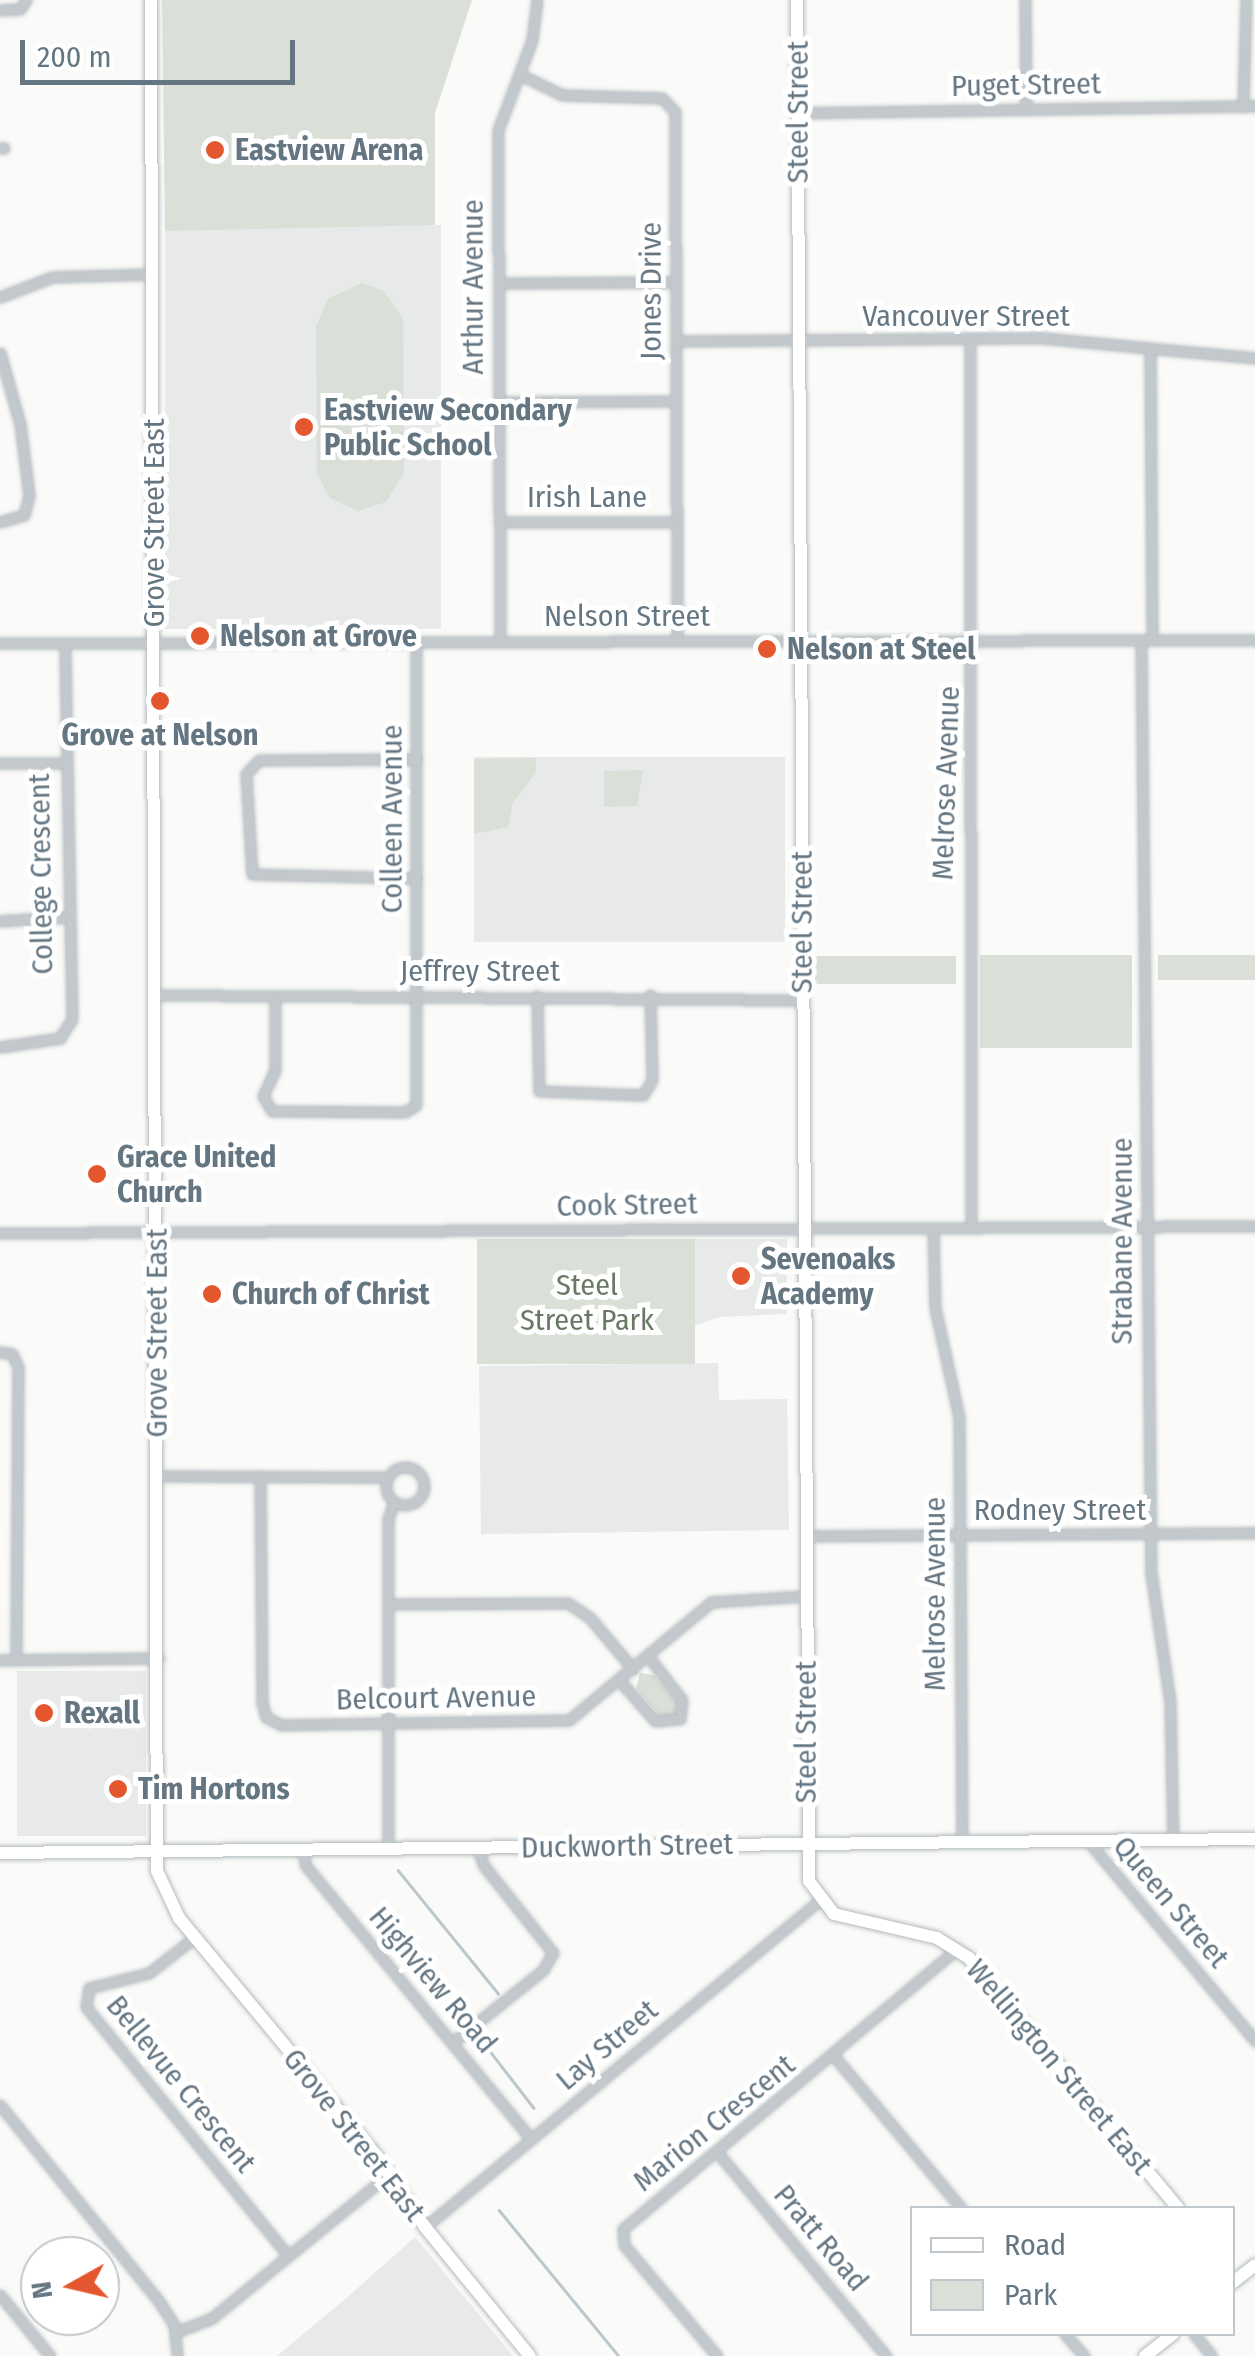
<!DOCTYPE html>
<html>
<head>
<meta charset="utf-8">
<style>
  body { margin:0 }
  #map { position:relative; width:1255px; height:2356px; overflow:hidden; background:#fafaf8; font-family:"Fira Sans Condensed",sans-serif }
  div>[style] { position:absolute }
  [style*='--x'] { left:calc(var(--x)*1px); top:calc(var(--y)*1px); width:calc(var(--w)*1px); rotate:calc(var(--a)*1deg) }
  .built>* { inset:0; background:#e8e9e9; transform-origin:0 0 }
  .green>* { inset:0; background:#dadfd7; transform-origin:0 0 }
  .stream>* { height:2.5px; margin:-1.25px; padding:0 1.25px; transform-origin:1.25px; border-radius:1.25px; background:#bbc7cb }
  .roads { filter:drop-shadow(0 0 2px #b3babf) drop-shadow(0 0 2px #b3babf) }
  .street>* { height:9px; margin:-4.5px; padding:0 4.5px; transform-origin:4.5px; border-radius:4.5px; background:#c3c8cc }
  .street>.ring { margin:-4.5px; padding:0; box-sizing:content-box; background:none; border:9px solid #c3c8cc; border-radius:50% }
  .secondary>* { height:12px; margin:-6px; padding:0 6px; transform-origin:6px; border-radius:6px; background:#fff }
  .dots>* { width:28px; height:28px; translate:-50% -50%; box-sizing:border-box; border:5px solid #fff; border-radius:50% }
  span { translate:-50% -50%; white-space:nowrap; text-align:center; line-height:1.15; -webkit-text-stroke:10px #fff; paint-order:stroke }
  .street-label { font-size:30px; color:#657683 }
  .poi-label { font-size:30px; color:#657683; font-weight:700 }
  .left { translate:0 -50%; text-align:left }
  .park-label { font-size:30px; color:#687a64 }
  .legend { position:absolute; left:910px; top:2206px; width:325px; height:130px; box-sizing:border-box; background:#fff; border:2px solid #c1c8cd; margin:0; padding:12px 18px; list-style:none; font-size:30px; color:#657683 }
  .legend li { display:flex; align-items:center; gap:20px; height:50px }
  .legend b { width:50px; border:2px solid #c1c8cd }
  .north { position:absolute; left:20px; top:2236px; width:100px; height:100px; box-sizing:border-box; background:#fff; border:2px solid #c1c8cd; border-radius:50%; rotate:262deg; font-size:28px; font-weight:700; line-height:40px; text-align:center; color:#657683 }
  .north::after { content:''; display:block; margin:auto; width:35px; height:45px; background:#e4572e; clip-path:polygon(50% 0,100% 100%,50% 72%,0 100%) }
  .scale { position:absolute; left:20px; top:40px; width:275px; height:45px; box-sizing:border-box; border:5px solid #657683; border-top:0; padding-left:12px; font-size:30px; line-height:35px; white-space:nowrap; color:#657683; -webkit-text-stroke:8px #fff; paint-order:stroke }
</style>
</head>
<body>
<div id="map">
  <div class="built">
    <i style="left:441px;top:225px;width:404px;height:276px;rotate:90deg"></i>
    <i style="left:785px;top:757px;width:185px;height:311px;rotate:90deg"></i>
    <i style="clip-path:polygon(695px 1239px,787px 1239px,787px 1314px,720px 1317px,695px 1326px)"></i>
    <i style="clip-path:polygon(718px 1363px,719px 1400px,787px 1399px,789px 1530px,481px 1534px,479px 1366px)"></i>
    <i style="left:146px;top:1671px;width:165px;height:129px;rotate:90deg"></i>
    <i style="clip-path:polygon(415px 2237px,513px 2356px,277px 2356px,351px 2294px)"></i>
  </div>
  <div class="green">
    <i style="clip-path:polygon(162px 0,472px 0,435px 113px,435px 225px,165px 231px)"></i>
    <i style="clip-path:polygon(362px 283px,384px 291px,403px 319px,404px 473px,386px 502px,358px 511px,330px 498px,317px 474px,316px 326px,328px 299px)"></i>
    <i style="clip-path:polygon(536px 758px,536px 773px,513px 802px,508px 827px,474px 834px,474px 759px)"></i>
    <i style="clip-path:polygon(643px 770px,637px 806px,604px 807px,604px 771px)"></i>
    <i style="left:980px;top:955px;width:152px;height:93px"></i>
    <i style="left:1255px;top:955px;width:25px;height:97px;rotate:90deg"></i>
    <i style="left:956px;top:956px;width:28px;height:141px;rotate:90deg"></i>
    <i style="left:695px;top:1239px;width:125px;height:218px;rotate:90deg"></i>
    <i style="clip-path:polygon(640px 1673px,654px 1675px,677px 1702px,676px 1716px,660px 1716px,636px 1689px)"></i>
  </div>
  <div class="stream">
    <i style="--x:398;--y:1870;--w:159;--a:50.9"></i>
    <i style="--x:486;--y:2033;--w:13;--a:90"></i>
    <i style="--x:486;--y:2046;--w:78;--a:52.3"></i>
    <i style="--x:499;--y:2210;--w:189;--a:50.6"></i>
  </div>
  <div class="roads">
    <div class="street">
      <i style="--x:1025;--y:0;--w:110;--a:89.5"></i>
      <i style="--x:0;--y:10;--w:20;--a:-3"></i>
      <i style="--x:20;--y:9;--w:11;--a:-56"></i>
      <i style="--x:519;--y:74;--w:48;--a:26"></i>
      <i style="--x:562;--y:95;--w:100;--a:1.7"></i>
      <i style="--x:662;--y:98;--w:19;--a:47"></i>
      <i style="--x:675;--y:112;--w:529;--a:89.78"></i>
      <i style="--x:1243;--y:107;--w:107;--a:-88.4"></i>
      <i style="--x:798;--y:113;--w:457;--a:-0.9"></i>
      <i style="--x:0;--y:148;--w:4;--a:0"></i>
      <i style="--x:499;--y:283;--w:177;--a:-0.3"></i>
      <i style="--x:0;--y:297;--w:56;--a:-21"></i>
      <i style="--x:52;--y:277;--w:100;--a:-1.7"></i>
      <i style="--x:970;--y:339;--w:889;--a:89.94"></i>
      <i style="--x:676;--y:341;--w:367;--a:-0.5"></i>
      <i style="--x:1043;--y:338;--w:213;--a:5.4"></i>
      <i style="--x:1150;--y:350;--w:290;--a:89.6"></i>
      <i style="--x:0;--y:353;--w:74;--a:74.3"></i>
      <i style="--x:20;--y:424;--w:72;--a:82.8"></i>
      <i style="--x:29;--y:495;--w:21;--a:104"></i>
      <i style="--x:24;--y:515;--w:25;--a:164"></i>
      <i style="--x:499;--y:402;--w:177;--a:-0.3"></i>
      <i style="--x:499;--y:522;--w:177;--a:0"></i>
      <i style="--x:1141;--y:640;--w:933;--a:89.39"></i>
      <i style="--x:1151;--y:1573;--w:130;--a:81.6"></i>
      <i style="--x:1170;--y:1702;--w:138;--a:88.8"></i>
      <i style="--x:500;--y:642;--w:512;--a:-90.22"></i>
      <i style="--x:498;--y:130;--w:96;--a:-69.3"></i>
      <i style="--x:532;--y:40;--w:40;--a:-82.9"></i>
      <i style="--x:0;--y:643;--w:1255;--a:-0.14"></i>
      <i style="--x:417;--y:759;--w:158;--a:179.6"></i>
      <i style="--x:259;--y:760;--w:19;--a:133"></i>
      <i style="--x:246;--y:774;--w:100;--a:86.6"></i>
      <i style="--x:252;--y:874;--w:165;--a:1.4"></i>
      <i style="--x:0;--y:763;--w:65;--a:0"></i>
      <i style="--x:0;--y:921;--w:65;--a:-3.5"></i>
      <i style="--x:156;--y:995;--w:646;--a:0.44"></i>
      <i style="--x:275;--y:996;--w:74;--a:90"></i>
      <i style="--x:275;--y:1070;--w:29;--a:115"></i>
      <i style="--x:263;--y:1096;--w:17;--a:59"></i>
      <i style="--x:272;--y:1111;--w:133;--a:0.4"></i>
      <i style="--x:405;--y:1112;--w:13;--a:-32"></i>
      <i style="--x:416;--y:1105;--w:463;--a:-90"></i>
      <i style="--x:537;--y:996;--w:95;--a:88.8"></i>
      <i style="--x:539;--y:1091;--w:104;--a:2.2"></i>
      <i style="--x:643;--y:1095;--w:17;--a:-59"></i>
      <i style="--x:652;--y:1080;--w:85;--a:-91.3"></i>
      <i style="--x:0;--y:1047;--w:61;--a:-8.5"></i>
      <i style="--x:60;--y:1038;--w:22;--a:-58"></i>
      <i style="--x:72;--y:1019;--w:376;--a:-91.1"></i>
      <i style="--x:933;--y:1228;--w:80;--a:88.6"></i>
      <i style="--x:935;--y:1308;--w:112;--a:77.6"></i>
      <i style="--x:959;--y:1417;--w:425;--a:89.6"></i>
      <i style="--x:0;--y:1233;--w:1255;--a:-0.32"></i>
      <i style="--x:0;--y:1352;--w:12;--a:9"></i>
      <i style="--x:12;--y:1354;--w:14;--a:65"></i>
      <i style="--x:18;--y:1367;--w:293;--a:90.4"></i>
      <i class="ring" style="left:386px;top:1467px;width:29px;height:29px"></i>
      <i style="--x:158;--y:1476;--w:229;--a:0.3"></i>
      <i style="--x:260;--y:1476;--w:227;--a:89.5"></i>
      <i style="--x:262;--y:1703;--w:15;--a:74"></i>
      <i style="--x:266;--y:1717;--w:17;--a:28"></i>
      <i style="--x:281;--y:1725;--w:288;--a:-1"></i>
      <i style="--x:569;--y:1720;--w:185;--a:-39.7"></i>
      <i style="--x:711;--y:1602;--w:94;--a:-3.7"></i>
      <i style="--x:805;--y:1536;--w:450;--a:-0.4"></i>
      <i style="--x:388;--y:1604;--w:180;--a:-0.3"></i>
      <i style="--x:568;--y:1603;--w:27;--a:34"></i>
      <i style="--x:590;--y:1618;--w:67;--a:49.9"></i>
      <i style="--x:0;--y:1660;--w:159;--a:-0.7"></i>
      <i style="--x:620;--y:1681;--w:53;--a:48.8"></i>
      <i style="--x:655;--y:1721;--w:25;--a:-5"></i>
      <i style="--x:680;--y:1719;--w:19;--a:-84"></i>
      <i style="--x:682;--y:1700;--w:56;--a:-127.7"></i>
      <i style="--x:1088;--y:1841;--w:261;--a:50.1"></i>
      <i style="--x:388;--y:1848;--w:329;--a:-90"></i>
      <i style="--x:388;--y:1519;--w:18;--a:-71"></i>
      <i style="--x:302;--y:1849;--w:17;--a:77"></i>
      <i style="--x:306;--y:1866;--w:354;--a:50.5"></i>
      <i style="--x:195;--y:1937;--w:58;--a:142"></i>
      <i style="--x:149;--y:1973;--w:62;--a:166"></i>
      <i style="--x:89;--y:1988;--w:19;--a:99"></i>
      <i style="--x:86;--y:2007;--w:321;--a:50.9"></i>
      <i style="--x:452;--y:2043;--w:117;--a:-38.7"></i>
      <i style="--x:543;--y:1970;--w:20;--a:-60"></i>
      <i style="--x:553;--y:1953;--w:111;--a:-128.4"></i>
      <i style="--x:484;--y:1866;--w:19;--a:-111"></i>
      <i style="--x:834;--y:2056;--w:198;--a:50.1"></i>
      <i style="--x:0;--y:2105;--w:251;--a:51"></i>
      <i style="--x:158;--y:2300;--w:30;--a:57"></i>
      <i style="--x:174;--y:2325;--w:31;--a:84"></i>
      <i style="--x:718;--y:2153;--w:264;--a:50.4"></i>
      <i style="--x:425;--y:2227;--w:513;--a:-39.62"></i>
      <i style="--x:0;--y:2295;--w:79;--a:50.7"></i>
      <i style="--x:176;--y:2332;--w:39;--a:-21"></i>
      <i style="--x:212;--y:2318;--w:228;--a:-39.1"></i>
      <i style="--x:1065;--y:2334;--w:29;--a:49"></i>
      <i style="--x:1194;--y:2334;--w:28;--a:51"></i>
      <i style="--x:717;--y:2356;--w:145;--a:-130"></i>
      <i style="--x:624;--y:2245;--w:16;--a:-94"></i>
      <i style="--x:623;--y:2229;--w:437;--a:-40"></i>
    </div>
    <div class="secondary">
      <i style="--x:151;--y:0;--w:1871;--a:89.82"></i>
      <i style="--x:157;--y:1871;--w:52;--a:64.9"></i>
      <i style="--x:179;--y:1918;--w:312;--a:50.3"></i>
      <i style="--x:378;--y:2158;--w:83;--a:55.7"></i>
      <i style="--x:425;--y:2227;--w:166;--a:50.9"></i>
      <i style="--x:797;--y:0;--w:1881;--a:89.63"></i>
      <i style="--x:809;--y:1881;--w:41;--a:52.9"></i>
      <i style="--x:834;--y:1914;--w:106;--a:13.1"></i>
      <i style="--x:937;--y:1938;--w:38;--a:32"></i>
      <i style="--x:969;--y:1958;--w:326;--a:50.1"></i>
      <i style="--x:0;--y:1853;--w:1255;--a:-0.64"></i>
      <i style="--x:1232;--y:2283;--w:29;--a:-38"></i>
      <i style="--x:1145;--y:2356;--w:36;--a:-38"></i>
    </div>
  </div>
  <div class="dots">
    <i style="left:215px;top:150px;background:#e4572e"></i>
    <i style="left:304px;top:427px;background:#e4572e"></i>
    <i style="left:200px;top:636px;background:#e4572e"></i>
    <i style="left:767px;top:649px;background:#e4572e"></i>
    <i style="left:160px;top:701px;background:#e4572e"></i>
    <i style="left:97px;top:1174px;background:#e4572e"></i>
    <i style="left:741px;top:1276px;background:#e4572e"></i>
    <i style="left:212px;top:1294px;background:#e4572e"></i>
    <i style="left:44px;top:1713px;background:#e4572e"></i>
    <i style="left:118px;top:1789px;background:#e4572e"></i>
  </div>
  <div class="street-label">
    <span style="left:1026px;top:85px;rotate:-1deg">Puget Street</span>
    <span style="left:798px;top:112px;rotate:-90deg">Steel Street</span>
    <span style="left:473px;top:287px;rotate:-90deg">Arthur Avenue</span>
    <span style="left:651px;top:291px;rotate:-90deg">Jones Drive</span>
    <span style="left:966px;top:316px">Vancouver Street</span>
    <span style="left:587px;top:497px">Irish Lane</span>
    <span style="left:154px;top:523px;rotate:-90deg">Grove Street East</span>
    <span style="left:627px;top:616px">Nelson Street</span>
    <span style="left:946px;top:783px;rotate:-88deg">Melrose Avenue</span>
    <span style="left:392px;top:819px;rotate:-90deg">Colleen Avenue</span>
    <span style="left:41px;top:874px;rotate:-91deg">College Crescent</span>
    <span style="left:802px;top:922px;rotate:-90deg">Steel Street</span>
    <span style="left:480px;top:971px">Jeffrey Street</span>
    <span style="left:627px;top:1205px;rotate:-1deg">Cook Street</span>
    <span style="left:1122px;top:1241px;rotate:-90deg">Strabane Avenue</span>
    <span style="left:157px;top:1333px;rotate:-90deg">Grove Street East</span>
    <span style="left:1060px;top:1510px">Rodney Street</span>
    <span style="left:935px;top:1594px;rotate:-90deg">Melrose Avenue</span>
    <span style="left:436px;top:1698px;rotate:-1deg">Belcourt Avenue</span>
    <span style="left:806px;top:1732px;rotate:-90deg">Steel Street</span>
    <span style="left:627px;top:1846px;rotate:-1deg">Duckworth Street</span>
    <span style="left:1171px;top:1902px;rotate:50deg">Queen Street</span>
    <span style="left:433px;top:1980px;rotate:50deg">Highview Road</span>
    <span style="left:607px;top:2045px;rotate:-40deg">Lay Street</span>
    <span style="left:1059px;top:2067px;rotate:50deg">Wellington Street East</span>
    <span style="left:181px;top:2084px;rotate:51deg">Bellevue Crescent</span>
    <span style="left:714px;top:2123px;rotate:-39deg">Marion Crescent</span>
    <span style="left:354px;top:2135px;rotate:52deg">Grove Street East</span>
    <span style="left:821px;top:2238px;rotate:50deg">Pratt Road</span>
  </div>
  <div class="poi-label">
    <span class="left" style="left:235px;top:150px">Eastview Arena</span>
    <span class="left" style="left:324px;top:427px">Eastview Secondary<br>Public School</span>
    <span class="left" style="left:220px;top:636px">Nelson at Grove</span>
    <span class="left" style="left:787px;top:649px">Nelson at Steel</span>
    <span style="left:160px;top:735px">Grove at Nelson</span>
    <span class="left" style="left:117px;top:1174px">Grace United<br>Church</span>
    <span class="left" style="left:761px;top:1276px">Sevenoaks<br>Academy</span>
    <span class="left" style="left:232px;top:1294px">Church of Christ</span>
    <span class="left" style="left:64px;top:1713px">Rexall</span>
    <span class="left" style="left:138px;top:1789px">Tim Hortons</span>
  </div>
  <div class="park-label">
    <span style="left:587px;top:1302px">Steel<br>Street Park</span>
  </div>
  <ul class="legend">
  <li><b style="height:12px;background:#fff"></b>Road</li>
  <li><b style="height:28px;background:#dadfd7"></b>Park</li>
  </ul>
  <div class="north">N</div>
  <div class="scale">200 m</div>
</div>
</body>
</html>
